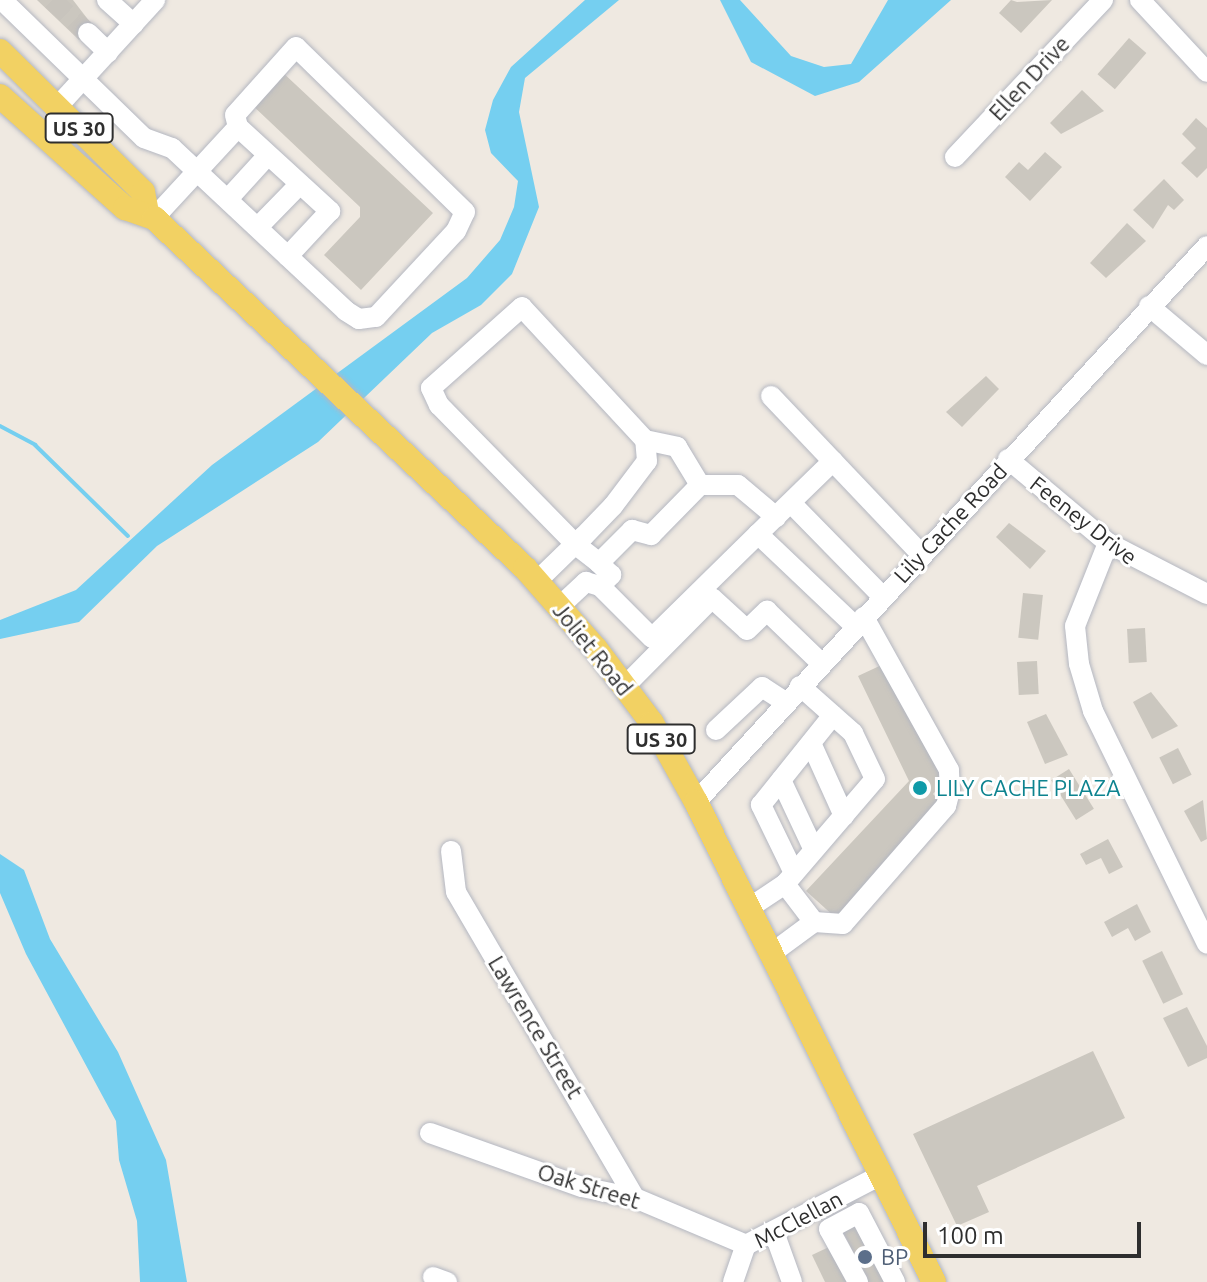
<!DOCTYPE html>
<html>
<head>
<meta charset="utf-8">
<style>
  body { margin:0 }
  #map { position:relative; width:1207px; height:1282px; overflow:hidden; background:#efe9e1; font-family:Ubuntu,sans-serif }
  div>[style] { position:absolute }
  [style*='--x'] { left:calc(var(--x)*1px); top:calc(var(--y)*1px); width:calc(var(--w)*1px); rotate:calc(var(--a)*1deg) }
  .water>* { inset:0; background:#75cff0 }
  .stream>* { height:4px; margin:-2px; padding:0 2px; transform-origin:2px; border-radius:2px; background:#75cff0 }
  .building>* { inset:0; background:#cbc7bf; transform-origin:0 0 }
  .minor-tunnel>* { height:20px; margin-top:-10px; transform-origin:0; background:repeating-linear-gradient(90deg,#c8c4bd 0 20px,transparent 0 30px) }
  .roads { filter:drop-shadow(0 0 2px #b4b7c1) drop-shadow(0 0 2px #b4b7c1) }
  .minor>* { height:20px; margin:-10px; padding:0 10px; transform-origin:10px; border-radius:10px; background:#fff }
  .major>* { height:24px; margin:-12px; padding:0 12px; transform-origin:12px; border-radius:12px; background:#f2d163 }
  .dots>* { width:22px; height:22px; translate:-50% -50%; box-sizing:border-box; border:4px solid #fff; border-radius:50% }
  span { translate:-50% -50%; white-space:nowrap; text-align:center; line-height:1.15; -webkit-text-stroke:6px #fff; paint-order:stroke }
  .shield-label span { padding:2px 6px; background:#fff; border:2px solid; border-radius:6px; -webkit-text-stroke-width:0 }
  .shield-label { font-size:20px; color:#2e2e2e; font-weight:700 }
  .street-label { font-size:22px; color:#2e2e2e }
  .culture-label { font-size:22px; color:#0d838f }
  .left { translate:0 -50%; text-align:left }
  .service-label { font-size:22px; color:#4e5e75 }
  .scale { position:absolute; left:923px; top:1222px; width:218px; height:36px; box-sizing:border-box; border:4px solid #2e2e2e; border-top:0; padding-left:10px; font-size:24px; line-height:28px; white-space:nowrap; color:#2e2e2e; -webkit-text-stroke:6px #fff; paint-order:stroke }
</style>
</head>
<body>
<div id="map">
  <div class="water">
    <i style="clip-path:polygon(585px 0,619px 0,525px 78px,519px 112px,539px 207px,512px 274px,481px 305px,432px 333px,318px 442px,157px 546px,79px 622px,0 639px,0 620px,76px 590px,212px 465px,467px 278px,500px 240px,514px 207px,518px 181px,491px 153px,485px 130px,493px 100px,511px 67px)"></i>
    <i style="clip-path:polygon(720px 0,740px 0,791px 56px,824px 67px,851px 64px,888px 0,951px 0,859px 82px,815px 96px,751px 62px)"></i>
    <i style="clip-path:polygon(0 854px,24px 870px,50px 939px,118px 1052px,166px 1160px,187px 1282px,140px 1282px,137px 1221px,119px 1160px,116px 1121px,26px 954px,0 893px)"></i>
  </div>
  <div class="stream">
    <i style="--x:0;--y:426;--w:40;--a:28"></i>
    <i style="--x:35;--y:445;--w:130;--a:44.4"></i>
  </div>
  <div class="building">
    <i style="clip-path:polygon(37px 0,73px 0,93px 26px,79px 40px)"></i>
    <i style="clip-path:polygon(1011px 0,1017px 2px,1052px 0,1021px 33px,999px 13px)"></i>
    <i style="left:1129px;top:38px;width:23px;height:48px;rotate:41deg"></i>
    <i style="clip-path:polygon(280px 70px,433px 213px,361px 290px,324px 255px,360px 217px,360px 207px,249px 102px)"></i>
    <i style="clip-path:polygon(1082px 90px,1104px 111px,1061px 134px,1050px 123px)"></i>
    <i style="clip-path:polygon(1196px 118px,1207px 128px,1207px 168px,1197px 178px,1181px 163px,1196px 148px,1182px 134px)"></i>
    <i style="clip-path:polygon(1045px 152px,1062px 167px,1030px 201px,1005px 177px,1019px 162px,1028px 170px)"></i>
    <i style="clip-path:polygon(1164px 179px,1184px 200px,1174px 210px,1168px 205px,1153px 229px,1133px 210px)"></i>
    <i style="clip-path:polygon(1127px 223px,1146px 241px,1106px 278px,1090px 263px)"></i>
    <i style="clip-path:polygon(986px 376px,999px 389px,962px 427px,946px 412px)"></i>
    <i style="clip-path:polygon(1009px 523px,1046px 551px,1030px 569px,996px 537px)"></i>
    <i style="left:1023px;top:593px;width:20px;height:45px;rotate:6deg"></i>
    <i style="left:1145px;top:628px;width:34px;height:18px;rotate:87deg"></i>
    <i style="left:1037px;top:661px;width:33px;height:20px;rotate:87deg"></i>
    <i style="clip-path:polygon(888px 662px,940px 766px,943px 783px,933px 794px,939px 800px,836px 918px,806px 891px,909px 781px,858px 676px)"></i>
    <i style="clip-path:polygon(1151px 692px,1178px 726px,1152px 739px,1133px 702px)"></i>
    <i style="clip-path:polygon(1046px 714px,1068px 755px,1045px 764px,1027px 722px)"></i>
    <i style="left:1178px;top:748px;width:30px;height:21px;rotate:63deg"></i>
    <i style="left:1069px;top:769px;width:47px;height:21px;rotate:58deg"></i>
    <i style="clip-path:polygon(1203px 800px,1207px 839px,1201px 842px,1184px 811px)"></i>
    <i style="clip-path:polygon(1108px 839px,1123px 867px,1109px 874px,1101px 858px,1086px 865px,1080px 854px)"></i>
    <i style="clip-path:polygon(1137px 904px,1151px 932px,1135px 941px,1128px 928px,1112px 937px,1104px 922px)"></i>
    <i style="left:1162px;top:951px;width:48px;height:22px;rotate:64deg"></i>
    <i style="clip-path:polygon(1187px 1007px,1207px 1046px,1207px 1058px,1188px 1067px,1163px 1018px)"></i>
    <i style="clip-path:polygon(1093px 1051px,1125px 1118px,977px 1186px,989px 1212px,957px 1226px,913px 1134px)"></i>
    <i style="left:858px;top:1224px;width:65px;height:17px;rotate:63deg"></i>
    <i style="clip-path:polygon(831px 1246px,849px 1282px,825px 1282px,812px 1255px)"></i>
  </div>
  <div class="minor-tunnel">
    <i style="--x:52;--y:0;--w:49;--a:42.5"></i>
  </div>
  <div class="roads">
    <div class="minor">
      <i style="--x:2;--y:0;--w:198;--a:44.2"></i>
      <i style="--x:144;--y:138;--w:30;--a:20"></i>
      <i style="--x:172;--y:148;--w:238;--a:43.1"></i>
      <i style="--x:346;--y:311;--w:15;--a:32"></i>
      <i style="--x:359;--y:319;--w:17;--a:-7"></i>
      <i style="--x:376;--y:317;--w:117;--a:-47.1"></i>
      <i style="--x:456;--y:231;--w:21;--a:-65"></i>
      <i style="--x:465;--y:212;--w:236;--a:-135.7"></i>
      <i style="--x:296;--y:47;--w:91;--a:131.9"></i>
      <i style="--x:235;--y:115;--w:12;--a:76"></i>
      <i style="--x:238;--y:127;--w:125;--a:42.4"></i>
      <i style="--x:330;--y:211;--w:62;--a:133"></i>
      <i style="--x:107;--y:0;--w:36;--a:42"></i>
      <i style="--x:1140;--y:0;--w:98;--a:47.1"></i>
      <i style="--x:88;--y:33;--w:28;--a:44"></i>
      <i style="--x:58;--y:106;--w:144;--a:-47.5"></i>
      <i style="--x:955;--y:157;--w:216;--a:-46.7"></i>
      <i style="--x:228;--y:199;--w:59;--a:-47.7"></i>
      <i style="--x:154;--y:218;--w:124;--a:-47.3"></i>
      <i style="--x:258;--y:227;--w:60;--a:-45.7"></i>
      <i style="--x:1149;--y:306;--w:76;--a:40.2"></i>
      <i style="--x:771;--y:396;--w:218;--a:46.5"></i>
      <i style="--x:645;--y:440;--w:33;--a:12"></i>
      <i style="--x:677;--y:447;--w:44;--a:58.8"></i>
      <i style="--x:1008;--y:459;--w:131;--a:40"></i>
      <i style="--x:1108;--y:543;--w:111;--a:27.3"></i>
      <i style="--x:833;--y:461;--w:105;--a:135.8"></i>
      <i style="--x:758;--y:534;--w:134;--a:43.5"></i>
      <i style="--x:792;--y:504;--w:129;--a:45.6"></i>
      <i style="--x:758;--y:534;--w:148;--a:135.5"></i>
      <i style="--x:652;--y:638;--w:74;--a:-135"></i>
      <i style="--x:600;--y:586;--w:16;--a:-45"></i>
      <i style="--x:611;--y:575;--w:17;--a:-135"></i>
      <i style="--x:599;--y:563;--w:47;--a:-45"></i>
      <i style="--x:632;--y:530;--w:20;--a:15"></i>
      <i style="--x:651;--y:535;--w:70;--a:-45.6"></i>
      <i style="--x:700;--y:485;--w:38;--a:0"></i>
      <i style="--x:738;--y:485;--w:50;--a:40.1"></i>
      <i style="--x:1108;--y:543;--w:89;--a:111.7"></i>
      <i style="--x:1075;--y:626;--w:38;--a:84"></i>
      <i style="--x:1079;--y:664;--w:49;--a:73.4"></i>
      <i style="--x:1093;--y:711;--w:259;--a:63.9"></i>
      <i style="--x:537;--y:581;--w:53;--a:-44.2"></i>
      <i style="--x:575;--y:544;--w:12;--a:-42"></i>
      <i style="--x:584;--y:536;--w:42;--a:-46"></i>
      <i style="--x:613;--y:506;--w:56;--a:-52.9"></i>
      <i style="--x:647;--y:461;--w:21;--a:-95"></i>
      <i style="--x:645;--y:440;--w:181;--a:-132.8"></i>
      <i style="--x:522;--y:307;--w:122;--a:138.3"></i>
      <i style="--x:431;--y:388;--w:19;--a:65"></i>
      <i style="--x:439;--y:405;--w:194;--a:45.6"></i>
      <i style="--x:575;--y:544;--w:31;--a:38"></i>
      <i style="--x:559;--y:607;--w:37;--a:-43"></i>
      <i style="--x:586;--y:582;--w:15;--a:16"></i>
      <i style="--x:624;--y:687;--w:125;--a:-45.3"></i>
      <i style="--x:712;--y:598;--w:47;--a:42.4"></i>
      <i style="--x:747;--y:630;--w:28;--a:-44"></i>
      <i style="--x:767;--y:611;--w:75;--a:43.9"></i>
      <i style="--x:716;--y:730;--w:63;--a:-43.1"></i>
      <i style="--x:762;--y:687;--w:27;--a:33"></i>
      <i style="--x:811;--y:743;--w:80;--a:65.7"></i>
      <i style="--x:781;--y:780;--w:77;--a:64.8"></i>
      <i style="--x:696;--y:802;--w:755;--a:-47.41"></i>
      <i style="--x:451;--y:851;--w:41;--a:83"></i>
      <i style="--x:456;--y:892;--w:355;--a:59.7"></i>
      <i style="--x:794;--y:873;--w:76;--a:-115.9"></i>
      <i style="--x:761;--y:805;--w:115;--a:-51.3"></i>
      <i style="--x:785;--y:884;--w:48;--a:52.7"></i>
      <i style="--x:749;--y:908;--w:43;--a:-33.7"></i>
      <i style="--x:785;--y:884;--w:138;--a:-49.4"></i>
      <i style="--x:875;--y:779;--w:51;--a:-115.6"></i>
      <i style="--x:853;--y:733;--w:71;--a:-138.4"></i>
      <i style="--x:772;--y:953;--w:52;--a:-36.4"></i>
      <i style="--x:814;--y:922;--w:29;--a:4"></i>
      <i style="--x:843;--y:924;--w:157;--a:-48.9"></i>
      <i style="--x:946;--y:806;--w:16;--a:-75"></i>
      <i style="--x:950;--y:791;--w:21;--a:-93"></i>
      <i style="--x:949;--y:770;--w:175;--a:-119.1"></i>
      <i style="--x:430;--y:1133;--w:161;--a:19.6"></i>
      <i style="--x:582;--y:1187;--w:54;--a:11.7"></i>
      <i style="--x:635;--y:1198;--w:121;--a:22.9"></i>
      <i style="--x:774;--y:1232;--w:53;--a:70.2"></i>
      <i style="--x:433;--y:1277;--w:15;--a:20"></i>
      <i style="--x:733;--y:1282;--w:39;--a:-71"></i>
      <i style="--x:746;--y:1245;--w:154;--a:-27.4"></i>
      <i style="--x:858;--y:1282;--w:60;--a:-118.7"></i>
      <i style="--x:829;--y:1229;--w:34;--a:-28"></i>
      <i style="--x:859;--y:1213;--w:78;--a:62.4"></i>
    </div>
    <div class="major">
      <i style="--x:0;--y:51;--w:201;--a:44.6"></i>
      <i style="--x:143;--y:192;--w:20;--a:79"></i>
      <i style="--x:0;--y:96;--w:168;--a:41.9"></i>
      <i style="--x:125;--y:208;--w:31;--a:19"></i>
      <i style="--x:154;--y:218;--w:510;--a:43.33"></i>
      <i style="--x:525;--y:568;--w:108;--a:48.8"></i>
      <i style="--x:596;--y:649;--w:93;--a:52.9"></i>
      <i style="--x:652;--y:723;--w:90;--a:60.9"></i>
      <i style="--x:696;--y:802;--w:536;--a:63.63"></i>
    </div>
  </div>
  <div class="dots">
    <i style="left:920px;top:788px;background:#0f9aa8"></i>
    <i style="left:865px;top:1257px;background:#5c6f8a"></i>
  </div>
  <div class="shield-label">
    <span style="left:79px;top:128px">US 30</span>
    <span style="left:661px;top:739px">US 30</span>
  </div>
  <div class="street-label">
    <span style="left:1029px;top:78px;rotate:-47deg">Ellen Drive</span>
    <span style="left:1084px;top:520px;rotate:38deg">Feeney Drive</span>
    <span style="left:950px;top:523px;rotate:-47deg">Lily Cache Road</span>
    <span style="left:593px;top:649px;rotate:51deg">Joliet Road</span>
    <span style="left:536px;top:1027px;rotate:59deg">Lawrence Street</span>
    <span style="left:589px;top:1186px;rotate:17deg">Oak Street</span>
    <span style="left:798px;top:1219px;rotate:-28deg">McClellan</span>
  </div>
  <div class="culture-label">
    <span class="left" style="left:936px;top:788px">LILY CACHE PLAZA</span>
  </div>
  <div class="service-label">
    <span class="left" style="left:881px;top:1257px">BP</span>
  </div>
  <div class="scale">100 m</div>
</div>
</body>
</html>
